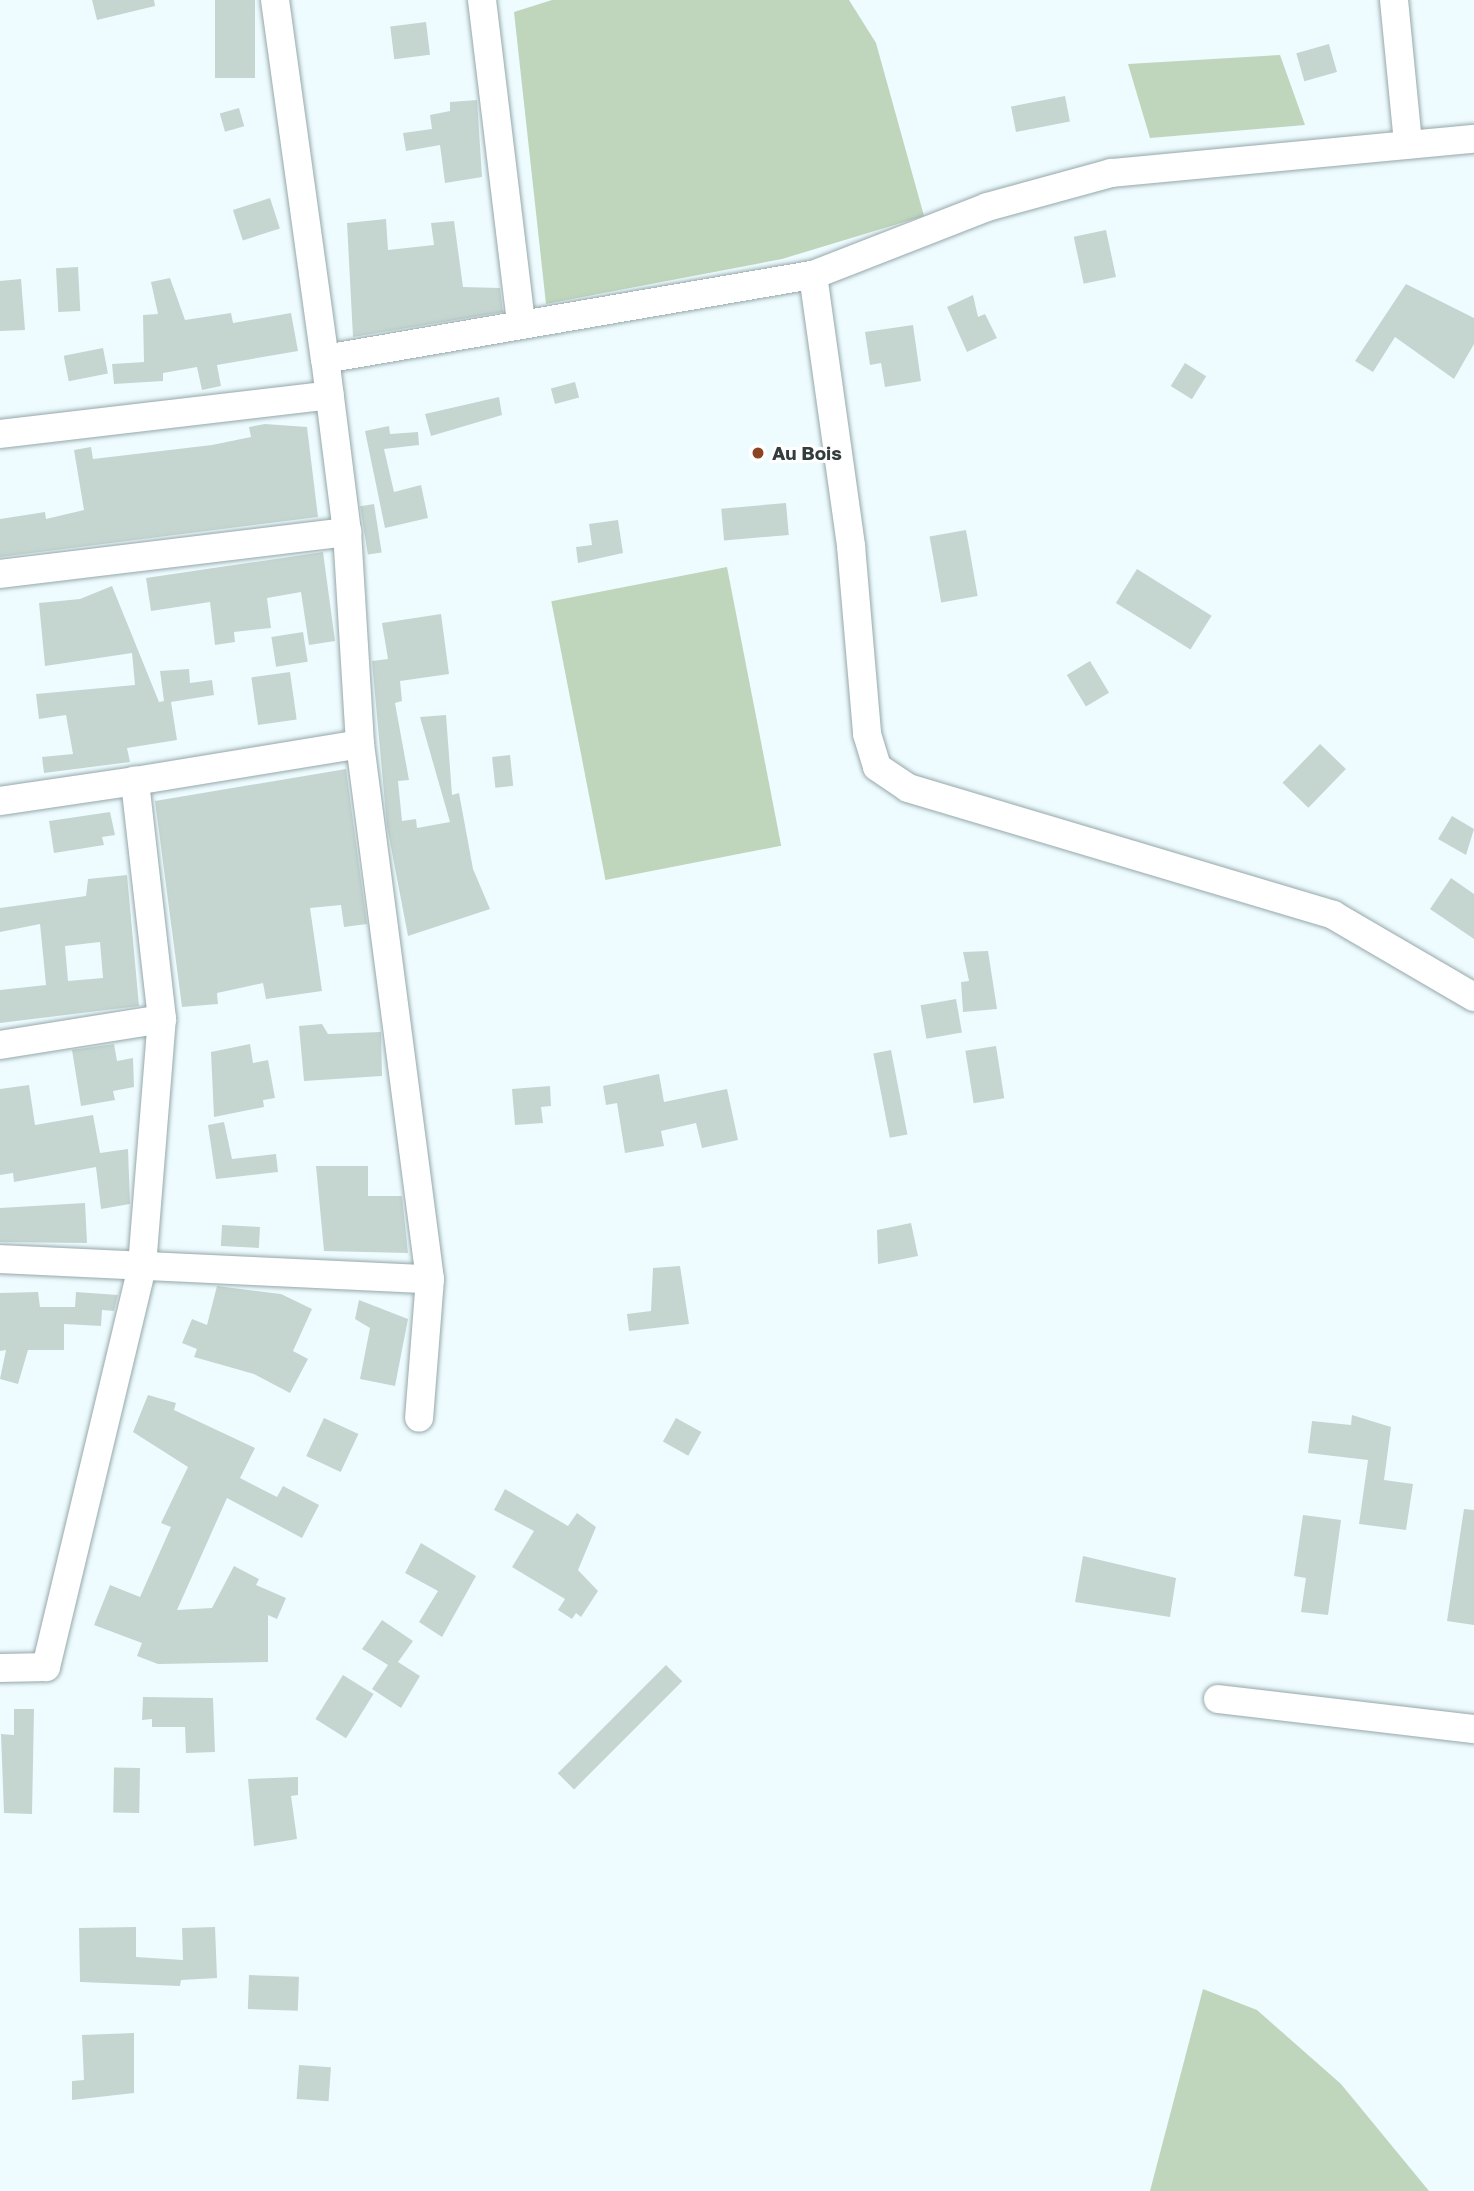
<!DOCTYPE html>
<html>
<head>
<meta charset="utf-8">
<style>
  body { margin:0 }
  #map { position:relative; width:1474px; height:2191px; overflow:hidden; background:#eefcff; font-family:"Golos Text",sans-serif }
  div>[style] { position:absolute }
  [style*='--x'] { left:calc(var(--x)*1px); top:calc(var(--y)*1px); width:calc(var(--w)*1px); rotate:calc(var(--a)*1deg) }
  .green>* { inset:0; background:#bfd6bd; transform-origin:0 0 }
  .building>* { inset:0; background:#c5d6d1; transform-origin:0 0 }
  .roads { filter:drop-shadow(0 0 2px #96a7aa) drop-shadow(0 0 2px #96a7aa) }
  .minor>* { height:28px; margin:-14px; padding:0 14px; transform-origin:14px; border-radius:14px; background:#fff }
  .dots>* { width:19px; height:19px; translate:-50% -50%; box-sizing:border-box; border:4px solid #fff; border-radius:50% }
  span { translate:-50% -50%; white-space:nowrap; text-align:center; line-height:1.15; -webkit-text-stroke:6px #fff; paint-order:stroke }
  .poi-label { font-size:19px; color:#343c3d; font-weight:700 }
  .left { translate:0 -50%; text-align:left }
</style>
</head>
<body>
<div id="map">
  <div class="green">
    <i style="clip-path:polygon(552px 0,849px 0,876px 43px,924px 216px,782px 259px,546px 304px,514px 12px)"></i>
    <i style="clip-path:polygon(1280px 55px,1305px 125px,1150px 138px,1128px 64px)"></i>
    <i style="left:727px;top:567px;width:284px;height:179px;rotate:79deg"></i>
    <i style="clip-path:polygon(1203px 1989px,1257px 2010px,1341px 2084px,1429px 2191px,1150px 2191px)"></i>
  </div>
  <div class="building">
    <i style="clip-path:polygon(92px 0,154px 0,155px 6px,97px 20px)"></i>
    <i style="left:215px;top:0;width:40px;height:78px"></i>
    <i style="left:426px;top:22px;width:33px;height:36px;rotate:83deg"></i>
    <i style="left:1329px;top:44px;width:29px;height:34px;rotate:74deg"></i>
    <i style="left:1065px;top:96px;width:26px;height:55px;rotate:79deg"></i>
    <i style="clip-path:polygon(477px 100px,482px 177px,445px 183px,440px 145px,406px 151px,403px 133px,432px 129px,430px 115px,450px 111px,450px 102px)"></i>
    <i style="left:239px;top:108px;width:19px;height:20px;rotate:74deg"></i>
    <i style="left:270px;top:198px;width:32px;height:39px;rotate:72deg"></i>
    <i style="clip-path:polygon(386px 219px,388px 250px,434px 245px,431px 223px,454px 221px,463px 287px,500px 288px,503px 312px,353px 337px,347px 223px)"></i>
    <i style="left:1106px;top:230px;width:48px;height:33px;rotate:78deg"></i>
    <i style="left:78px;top:267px;width:44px;height:22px;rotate:87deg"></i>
    <i style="clip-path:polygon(170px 278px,185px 320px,231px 313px,233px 323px,291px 313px,298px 351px,217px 365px,221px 386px,202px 390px,197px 367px,163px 373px,163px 381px,114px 384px,112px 364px,144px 362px,143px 315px,158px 314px,151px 282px)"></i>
    <i style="clip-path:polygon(21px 279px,25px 330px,0 331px,0 281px)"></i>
    <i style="clip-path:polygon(1406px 284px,1474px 318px,1474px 344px,1454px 379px,1395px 337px,1373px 372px,1355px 361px)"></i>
    <i style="clip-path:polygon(973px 295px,978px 317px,985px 314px,997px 338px,967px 352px,947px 307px)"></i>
    <i style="clip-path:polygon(913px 325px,921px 381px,885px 387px,881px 363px,870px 365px,865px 332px)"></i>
    <i style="left:103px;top:348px;width:26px;height:40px;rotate:79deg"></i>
    <i style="left:1185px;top:363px;width:25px;height:27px;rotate:32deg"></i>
    <i style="left:575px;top:382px;width:16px;height:25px;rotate:75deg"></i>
    <i style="clip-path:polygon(499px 397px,502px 415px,431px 436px,425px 414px)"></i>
    <i style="clip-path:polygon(265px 424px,307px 427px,318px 517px,0 557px,0 519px,45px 512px,46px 519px,84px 510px,74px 450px,91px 447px,93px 459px,212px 445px,251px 437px,249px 427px)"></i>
    <i style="clip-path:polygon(389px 426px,390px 434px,418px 432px,419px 445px,384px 449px,394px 492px,421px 485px,428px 518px,385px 528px,365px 431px)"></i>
    <i style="left:786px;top:503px;width:32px;height:65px;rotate:85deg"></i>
    <i style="left:374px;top:504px;width:49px;height:14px;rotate:81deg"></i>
    <i style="clip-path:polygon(618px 520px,623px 553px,578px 563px,576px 547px,592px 545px,589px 524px)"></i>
    <i style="left:966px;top:530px;width:67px;height:37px;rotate:80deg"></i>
    <i style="clip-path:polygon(323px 552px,335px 641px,309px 645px,301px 592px,267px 598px,271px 628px,234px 632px,235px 642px,215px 645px,210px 602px,151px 611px,146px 578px)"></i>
    <i style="left:1137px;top:569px;width:88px;height:40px;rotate:32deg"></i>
    <i style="clip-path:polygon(112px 586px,159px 702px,164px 701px,160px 671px,189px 669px,190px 683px,212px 680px,214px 695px,171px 702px,177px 740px,127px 748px,130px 762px,44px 773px,42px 757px,73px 754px,66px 715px,39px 719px,36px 694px,135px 685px,132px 653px,45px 666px,39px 603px,80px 599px)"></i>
    <i style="clip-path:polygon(441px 614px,449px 674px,400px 681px,402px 701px,395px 703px,409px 780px,398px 781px,402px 821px,416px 819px,417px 828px,450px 822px,420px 717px,446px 715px,452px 795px,459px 793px,473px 869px,490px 909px,408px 936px,387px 826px,372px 661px,388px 659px,382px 623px)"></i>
    <i style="left:303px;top:632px;width:30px;height:32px;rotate:81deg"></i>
    <i style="left:1090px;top:661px;width:37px;height:27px;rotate:59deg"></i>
    <i style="left:290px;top:672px;width:48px;height:39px;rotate:82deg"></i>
    <i style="left:1320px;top:744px;width:36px;height:54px;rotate:44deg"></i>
    <i style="left:510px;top:755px;width:31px;height:18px;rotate:84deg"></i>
    <i style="clip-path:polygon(346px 769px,367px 924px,344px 927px,341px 905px,310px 908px,322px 991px,266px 999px,263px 983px,217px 993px,218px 1004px,182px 1007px,155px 801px)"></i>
    <i style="clip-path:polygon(110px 812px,115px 835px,102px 837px,104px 845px,54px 853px,49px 821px)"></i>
    <i style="clip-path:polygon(1452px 816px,1474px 829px,1466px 855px,1438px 839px)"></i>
    <i style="clip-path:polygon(evenodd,127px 875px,139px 1006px,0 1023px,0 990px,46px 985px,40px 924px,0 932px,0 908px,86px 896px,88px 879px,127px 875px,100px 942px,103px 978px,68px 981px,65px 946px,100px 942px)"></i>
    <i style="clip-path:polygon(1451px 878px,1474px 894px,1474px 939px,1430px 909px)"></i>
    <i style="clip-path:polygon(988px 951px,997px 1009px,963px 1012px,961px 982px,969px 981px,963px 952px)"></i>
    <i style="left:956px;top:999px;width:34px;height:36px;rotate:80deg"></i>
    <i style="clip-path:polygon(322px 1024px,328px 1034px,381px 1032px,382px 1076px,304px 1081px,299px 1026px)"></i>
    <i style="clip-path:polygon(114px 1044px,117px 1061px,133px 1058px,134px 1087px,113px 1091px,115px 1100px,81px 1106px,72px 1050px)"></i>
    <i style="clip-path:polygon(250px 1044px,253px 1063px,268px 1060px,275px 1098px,263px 1100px,264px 1107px,214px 1117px,211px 1052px)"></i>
    <i style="left:996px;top:1046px;width:53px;height:31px;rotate:81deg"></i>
    <i style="left:891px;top:1050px;width:86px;height:18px;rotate:79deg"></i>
    <i style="clip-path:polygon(659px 1074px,664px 1102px,727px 1089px,738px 1140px,702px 1148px,696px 1123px,661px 1131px,664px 1146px,625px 1153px,617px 1103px,606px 1105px,603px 1086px)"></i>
    <i style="clip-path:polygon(29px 1085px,35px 1125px,93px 1115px,100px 1153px,128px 1149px,130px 1204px,101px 1209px,96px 1167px,14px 1182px,13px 1173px,0 1175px,0 1089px)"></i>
    <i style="clip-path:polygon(550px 1086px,551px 1106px,541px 1107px,543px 1123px,515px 1125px,512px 1089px)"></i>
    <i style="clip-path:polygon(224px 1122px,232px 1159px,276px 1154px,278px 1172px,216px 1179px,208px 1125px)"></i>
    <i style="clip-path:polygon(316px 1166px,368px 1166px,368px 1196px,402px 1196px,408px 1253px,324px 1251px)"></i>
    <i style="clip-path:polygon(85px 1203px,87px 1243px,0 1242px,0 1208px)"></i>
    <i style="clip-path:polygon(911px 1223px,918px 1256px,878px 1264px,877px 1230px)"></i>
    <i style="left:222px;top:1225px;width:38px;height:21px;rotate:3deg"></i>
    <i style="clip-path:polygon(680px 1266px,689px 1324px,629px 1331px,627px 1314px,651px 1311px,653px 1268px)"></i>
    <i style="clip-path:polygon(217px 1286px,281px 1294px,312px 1309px,293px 1351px,308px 1359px,290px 1393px,254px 1374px,194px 1357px,197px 1349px,182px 1343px,192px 1319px,207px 1325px)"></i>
    <i style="clip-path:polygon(38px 1292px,40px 1307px,75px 1307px,76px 1292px,118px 1295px,114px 1311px,102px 1310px,101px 1326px,64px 1324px,64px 1350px,28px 1350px,18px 1384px,0 1379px,6px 1350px,0 1351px,0 1293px)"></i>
    <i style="clip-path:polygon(359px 1300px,408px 1319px,395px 1386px,360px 1379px,370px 1328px,355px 1319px)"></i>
    <i style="clip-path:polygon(148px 1395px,176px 1403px,174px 1410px,255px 1448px,240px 1478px,277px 1497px,283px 1486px,319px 1505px,302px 1538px,227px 1498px,177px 1610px,212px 1608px,234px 1566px,259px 1579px,256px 1585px,286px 1598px,277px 1619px,268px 1615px,268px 1662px,158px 1664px,137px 1656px,142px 1643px,94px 1625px,110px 1585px,140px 1597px,171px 1527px,161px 1523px,188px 1467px,133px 1432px)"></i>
    <i style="clip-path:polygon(1352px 1415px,1391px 1427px,1384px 1480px,1413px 1484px,1406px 1530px,1359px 1524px,1368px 1460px,1308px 1453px,1312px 1421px,1351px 1425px)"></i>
    <i style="left:324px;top:1418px;width:38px;height:42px;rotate:25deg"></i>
    <i style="left:676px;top:1418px;width:29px;height:27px;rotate:29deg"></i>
    <i style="clip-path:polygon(505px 1489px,568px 1526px,577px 1513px,596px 1527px,578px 1570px,598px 1591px,581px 1617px,576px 1613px,572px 1619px,558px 1610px,565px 1599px,512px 1567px,534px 1531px,494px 1510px)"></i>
    <i style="clip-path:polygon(1464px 1509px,1474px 1510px,1474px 1625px,1447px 1621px)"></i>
    <i style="clip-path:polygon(1303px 1515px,1341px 1520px,1328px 1615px,1301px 1612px,1306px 1578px,1294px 1576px)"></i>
    <i style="clip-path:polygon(421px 1543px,476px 1576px,442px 1637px,419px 1622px,438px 1591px,405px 1573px)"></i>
    <i style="clip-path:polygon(1083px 1556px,1176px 1578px,1170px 1617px,1075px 1602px)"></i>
    <i style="clip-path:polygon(382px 1620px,413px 1641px,398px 1662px,420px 1676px,401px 1708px,372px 1689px,388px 1665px,362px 1649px)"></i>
    <i style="left:666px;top:1665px;width:23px;height:153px;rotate:45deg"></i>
    <i style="left:343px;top:1675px;width:36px;height:52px;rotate:32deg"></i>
    <i style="clip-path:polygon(143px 1697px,213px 1698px,215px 1752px,186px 1753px,185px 1727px,152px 1727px,152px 1719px,142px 1720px)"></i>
    <i style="clip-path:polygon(14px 1709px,34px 1709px,32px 1814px,4px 1813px,1px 1734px,14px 1735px)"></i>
    <i style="left:140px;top:1768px;width:45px;height:26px;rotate:91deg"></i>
    <i style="clip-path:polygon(298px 1777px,298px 1795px,291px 1796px,297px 1839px,254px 1846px,248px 1779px)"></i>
    <i style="clip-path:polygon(136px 1927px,136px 1957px,183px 1960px,182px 1928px,215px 1927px,217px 1978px,181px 1980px,180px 1986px,80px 1982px,79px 1928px)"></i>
    <i style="left:249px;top:1975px;width:50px;height:34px;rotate:2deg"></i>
    <i style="clip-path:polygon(134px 2033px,134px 2093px,72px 2100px,72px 2081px,84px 2080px,82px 2035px)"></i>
    <i style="left:299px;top:2065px;width:32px;height:34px;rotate:4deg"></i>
  </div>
  <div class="roads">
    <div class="minor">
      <i style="--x:275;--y:0;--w:362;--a:82.1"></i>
      <i style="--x:482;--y:0;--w:326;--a:83.1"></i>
      <i style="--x:1394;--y:0;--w:145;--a:84.4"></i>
      <i style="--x:813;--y:275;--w:274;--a:82"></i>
      <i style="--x:851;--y:546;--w:189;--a:85.1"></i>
      <i style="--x:867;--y:734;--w:34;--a:73"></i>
      <i style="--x:877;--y:767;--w:37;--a:34"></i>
      <i style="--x:908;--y:788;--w:444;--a:16.6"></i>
      <i style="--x:1333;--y:915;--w:163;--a:30.2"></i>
      <i style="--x:0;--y:434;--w:332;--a:-6.7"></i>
      <i style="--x:0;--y:574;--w:350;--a:-6.9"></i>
      <i style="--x:360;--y:744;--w:540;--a:82.55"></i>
      <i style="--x:430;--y:1279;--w:139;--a:94.5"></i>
      <i style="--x:0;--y:801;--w:136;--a:-8.4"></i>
      <i style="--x:0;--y:1045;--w:164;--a:-9.1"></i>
      <i style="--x:162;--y:1019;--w:240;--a:-96.5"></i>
      <i style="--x:135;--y:781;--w:228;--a:-9.3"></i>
      <i style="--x:360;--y:744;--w:212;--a:-93.5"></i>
      <i style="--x:347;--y:532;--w:174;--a:-97.2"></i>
      <i style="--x:325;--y:359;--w:495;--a:-9.8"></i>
      <i style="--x:813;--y:275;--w:187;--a:-21.3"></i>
      <i style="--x:987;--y:207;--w:129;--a:-15.3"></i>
      <i style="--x:1111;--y:173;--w:365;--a:-5.4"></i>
      <i style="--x:0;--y:1259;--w:430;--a:2.7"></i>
      <i style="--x:0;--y:1668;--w:46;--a:-1.2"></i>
      <i style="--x:46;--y:1667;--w:412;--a:-76.5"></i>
      <i style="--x:142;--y:1266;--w:248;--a:-85.4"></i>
      <i style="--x:1218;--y:1699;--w:258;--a:6.7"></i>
    </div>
  </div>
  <div class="dots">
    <i style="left:758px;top:453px;background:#8c4523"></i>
  </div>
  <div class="poi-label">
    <span class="left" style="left:772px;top:453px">Au Bois</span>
  </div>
</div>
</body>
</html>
